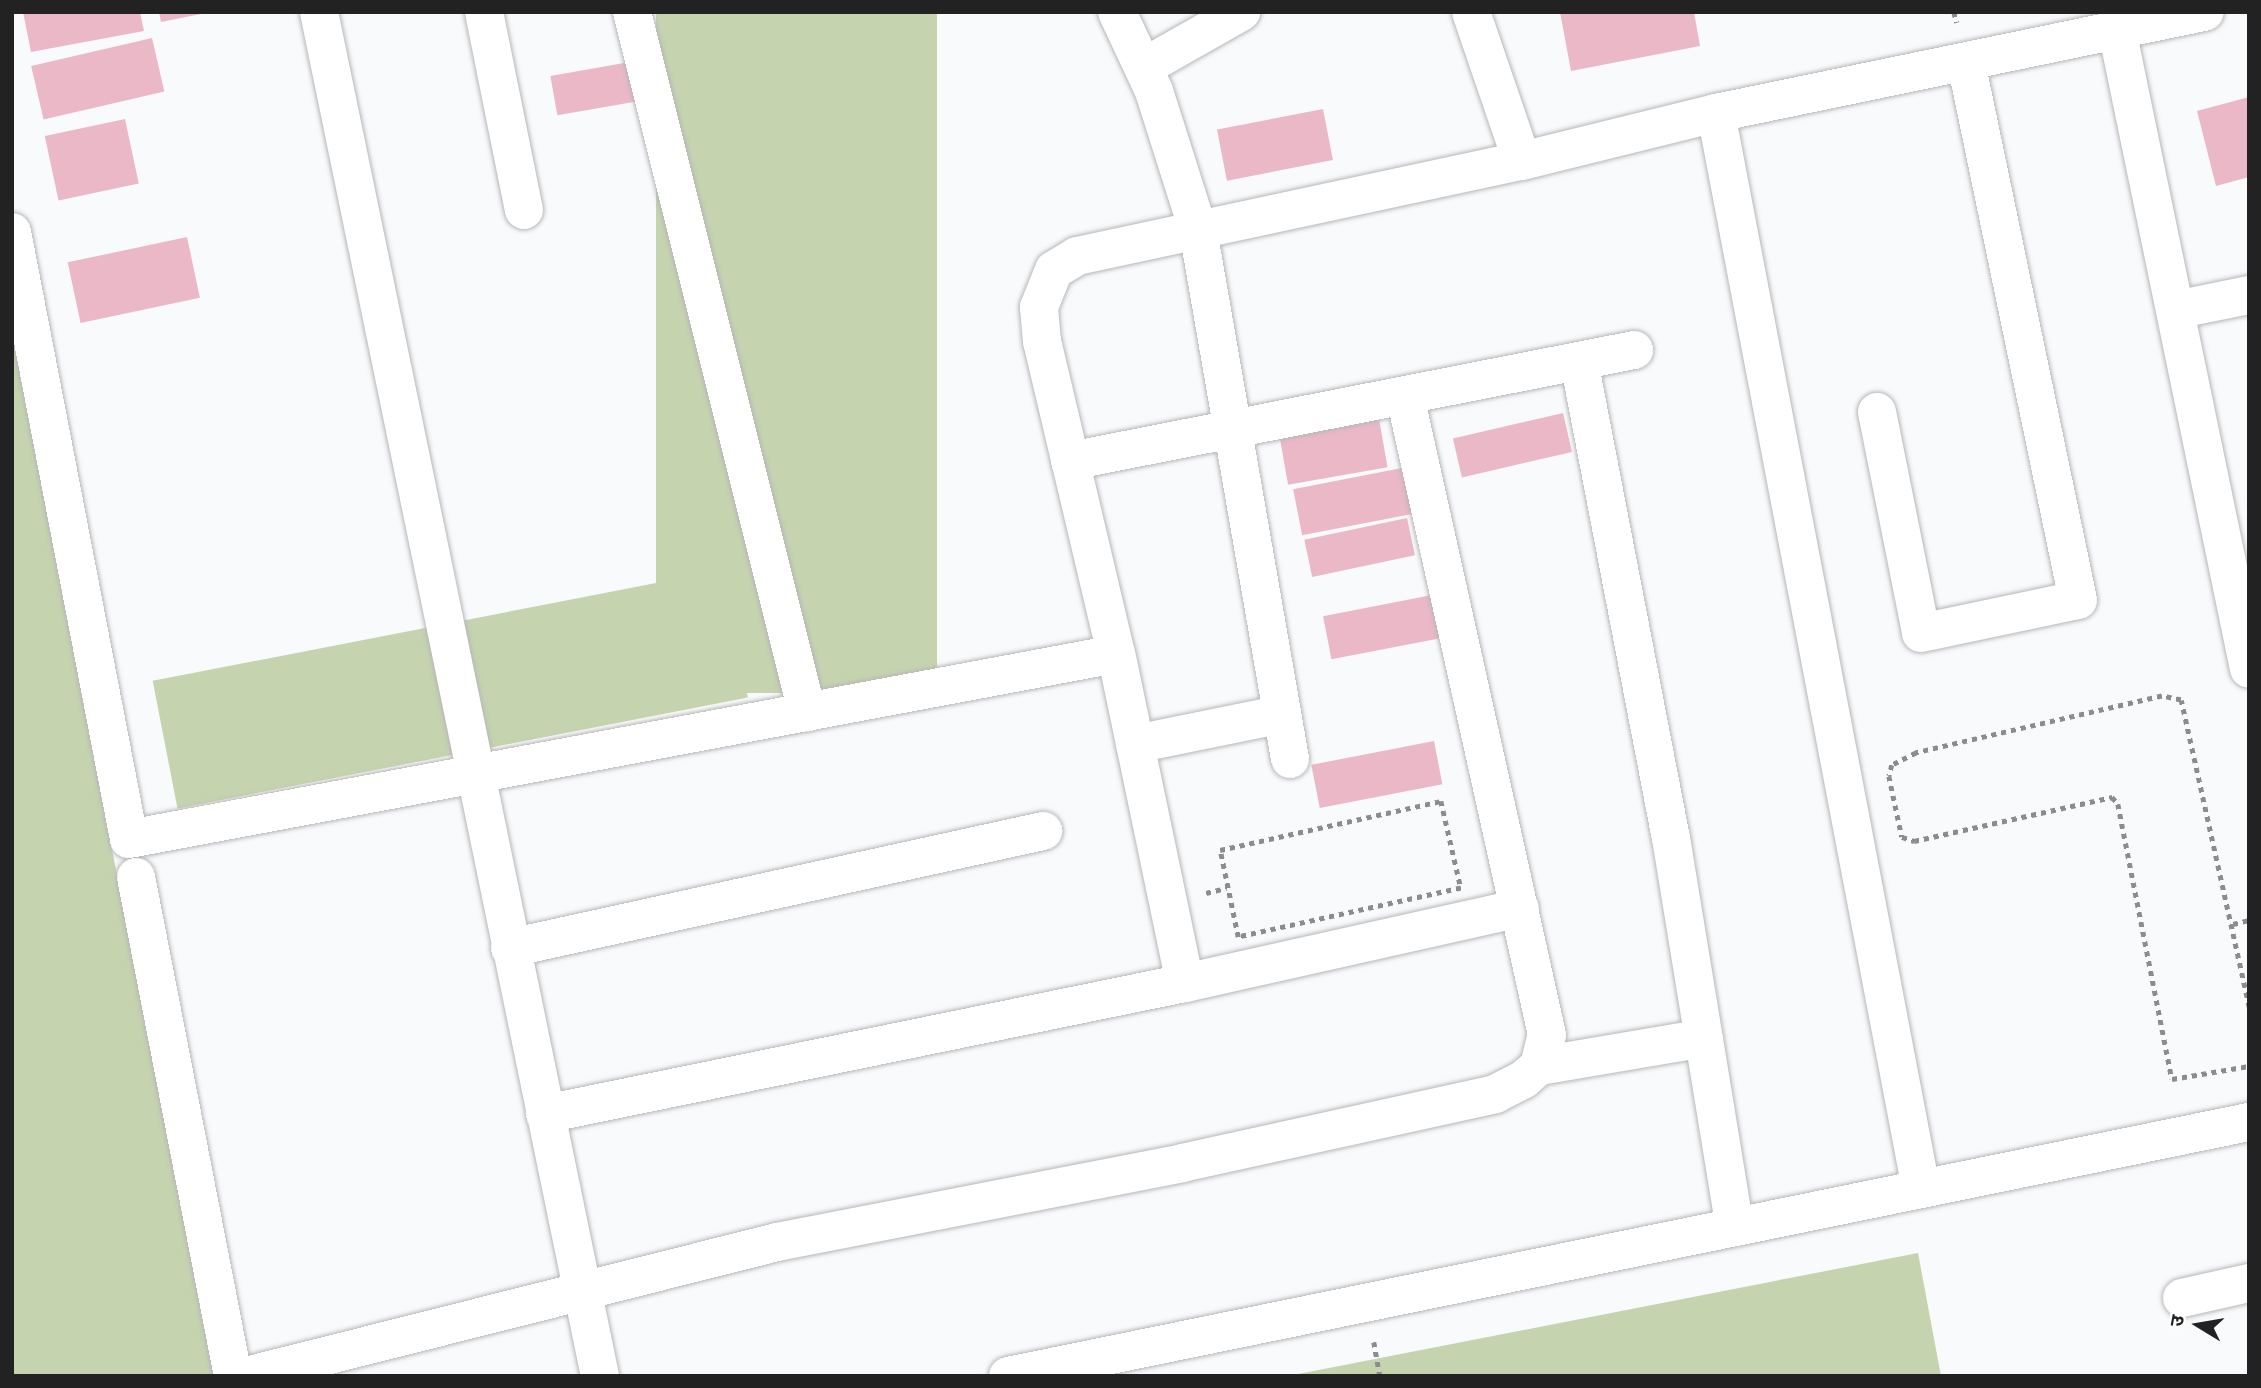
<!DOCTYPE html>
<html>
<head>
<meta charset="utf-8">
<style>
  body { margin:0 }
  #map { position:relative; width:2261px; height:1388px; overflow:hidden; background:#f9fafc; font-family:"Nunito Sans","Noto Sans Devanagari",sans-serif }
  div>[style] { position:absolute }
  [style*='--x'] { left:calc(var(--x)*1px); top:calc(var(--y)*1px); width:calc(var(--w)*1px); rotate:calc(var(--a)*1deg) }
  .green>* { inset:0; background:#c5d4af; transform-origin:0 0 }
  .building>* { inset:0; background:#ebb8c8; transform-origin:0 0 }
  .path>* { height:4.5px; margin-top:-2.25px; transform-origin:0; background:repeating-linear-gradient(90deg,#8c8c8e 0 5px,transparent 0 10px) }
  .roads { filter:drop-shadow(0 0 2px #b6b7b9) drop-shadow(0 0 2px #b6b7b9) }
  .minor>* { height:38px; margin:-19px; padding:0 19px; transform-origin:19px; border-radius:19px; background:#fff }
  span { translate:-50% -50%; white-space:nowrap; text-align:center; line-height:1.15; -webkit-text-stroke:5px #fff; paint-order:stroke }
  .frame { position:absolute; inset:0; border:14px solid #222223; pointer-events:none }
  .north { position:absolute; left:2163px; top:1290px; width:70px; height:70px; -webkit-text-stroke:5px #fff; paint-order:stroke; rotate:281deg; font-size:19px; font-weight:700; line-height:28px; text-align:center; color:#222223 }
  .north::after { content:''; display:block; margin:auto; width:24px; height:32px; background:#222223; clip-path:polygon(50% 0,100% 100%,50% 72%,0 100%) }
</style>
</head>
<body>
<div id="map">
  <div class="green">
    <i style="left:656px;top:12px;width:281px;height:681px"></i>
    <i style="clip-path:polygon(12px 333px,214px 1376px,12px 1376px)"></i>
    <i style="left:723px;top:570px;width:130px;height:581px;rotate:79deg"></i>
    <i style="clip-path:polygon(1918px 1253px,1941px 1376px,1288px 1376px)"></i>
  </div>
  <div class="building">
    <i style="clip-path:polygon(23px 12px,140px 12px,144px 31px,31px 52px)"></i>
    <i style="clip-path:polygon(159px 12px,205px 12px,206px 13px,161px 22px)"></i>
    <i style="clip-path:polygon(1560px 12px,1694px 12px,1700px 46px,1571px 71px)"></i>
    <i style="left:152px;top:38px;width:55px;height:124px;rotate:77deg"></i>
    <i style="left:641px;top:60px;width:40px;height:92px;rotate:80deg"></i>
    <i style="clip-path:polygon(2249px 97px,2249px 177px,2216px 186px,2197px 111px)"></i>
    <i style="left:1323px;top:109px;width:52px;height:108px;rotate:79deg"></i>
    <i style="left:125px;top:119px;width:66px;height:82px;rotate:78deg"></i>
    <i style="left:187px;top:237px;width:62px;height:122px;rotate:78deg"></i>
    <i style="left:1378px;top:413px;width:55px;height:101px;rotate:80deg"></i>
    <i style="left:1563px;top:413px;width:40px;height:113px;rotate:77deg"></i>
    <i style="left:1407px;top:467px;width:47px;height:116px;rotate:79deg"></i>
    <i style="left:1407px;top:518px;width:38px;height:105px;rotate:78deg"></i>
    <i style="left:1432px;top:595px;width:44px;height:111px;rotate:79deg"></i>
    <i style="left:1434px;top:741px;width:44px;height:125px;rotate:79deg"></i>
  </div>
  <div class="path">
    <i style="--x:1954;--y:12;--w:11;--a:75"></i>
    <i style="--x:1441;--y:801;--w:89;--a:77.1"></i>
    <i style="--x:1461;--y:888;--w:228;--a:167.6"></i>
    <i style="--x:1238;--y:937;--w:89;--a:-101.7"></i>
    <i style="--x:1220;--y:850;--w:226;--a:-12.5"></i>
    <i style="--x:1206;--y:893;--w:21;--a:-14"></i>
    <i style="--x:2233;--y:924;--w:16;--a:-14"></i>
    <i style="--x:2249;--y:1007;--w:314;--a:-102.5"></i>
    <i style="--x:2181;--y:700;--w:19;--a:-168"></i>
    <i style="--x:2162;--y:696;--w:253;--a:167"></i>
    <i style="--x:1916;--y:753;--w:27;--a:153"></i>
    <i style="--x:1892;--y:765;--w:11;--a:105"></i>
    <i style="--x:1889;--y:776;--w:62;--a:78"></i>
    <i style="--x:1902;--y:837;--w:13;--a:18"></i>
    <i style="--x:1914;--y:841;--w:203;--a:-12.5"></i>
    <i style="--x:2112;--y:797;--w:9;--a:49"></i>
    <i style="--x:2118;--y:804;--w:280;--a:78.9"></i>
    <i style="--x:2172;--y:1079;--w:78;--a:-9.6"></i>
    <i style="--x:1374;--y:1342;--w:35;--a:80"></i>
  </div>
  <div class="roads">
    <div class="minor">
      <i style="--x:319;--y:12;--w:1393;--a:78.36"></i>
      <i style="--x:484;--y:12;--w:202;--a:78.6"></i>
      <i style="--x:632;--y:12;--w:722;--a:75.96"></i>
      <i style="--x:1117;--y:12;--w:87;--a:64.9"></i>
      <i style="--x:1154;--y:91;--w:146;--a:72.4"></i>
      <i style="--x:1198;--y:230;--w:537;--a:80.13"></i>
      <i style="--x:1471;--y:12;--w:157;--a:71.1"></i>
      <i style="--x:2117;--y:30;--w:652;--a:78.33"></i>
      <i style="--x:1144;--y:67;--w:112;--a:-29.6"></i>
      <i style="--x:1716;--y:113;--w:1095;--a:79.21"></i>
      <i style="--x:12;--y:232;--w:618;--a:79.09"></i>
      <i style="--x:129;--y:839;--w:1004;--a:-10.62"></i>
      <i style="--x:2175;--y:310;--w:76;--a:-11.5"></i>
      <i style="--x:1579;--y:361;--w:486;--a:79.1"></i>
      <i style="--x:1671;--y:838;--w:394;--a:80.7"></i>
      <i style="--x:1877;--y:412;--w:225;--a:78.7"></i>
      <i style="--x:1921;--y:633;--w:160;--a:-11.9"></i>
      <i style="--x:2078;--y:600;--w:550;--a:-101.76"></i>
      <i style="--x:1070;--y:461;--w:575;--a:-11.13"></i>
      <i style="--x:1135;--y:744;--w:150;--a:-11.5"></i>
      <i style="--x:136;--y:877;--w:508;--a:79"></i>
      <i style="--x:510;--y:948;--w:546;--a:-12.38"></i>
      <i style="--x:1185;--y:983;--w:336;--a:-101.8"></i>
      <i style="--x:1116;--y:654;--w:321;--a:-103.3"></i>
      <i style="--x:1042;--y:342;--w:35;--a:-95"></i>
      <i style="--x:1039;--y:307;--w:40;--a:-68"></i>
      <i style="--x:1054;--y:270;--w:27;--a:-31"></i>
      <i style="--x:1077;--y:256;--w:455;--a:-12.1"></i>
      <i style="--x:1522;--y:161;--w:200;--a:-13.9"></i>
      <i style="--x:1716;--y:113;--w:499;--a:-11.7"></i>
      <i style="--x:1539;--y:1066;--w:167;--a:-9.6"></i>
      <i style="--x:545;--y:1114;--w:653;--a:-11.57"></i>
      <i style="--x:1185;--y:983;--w:343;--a:-12.6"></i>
      <i style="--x:2182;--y:1298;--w:69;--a:-12.6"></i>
      <i style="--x:246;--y:1376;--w:548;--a:-14.16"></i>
      <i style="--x:777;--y:1242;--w:413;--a:-11"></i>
      <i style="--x:1182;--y:1163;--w:321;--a:-12.4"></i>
      <i style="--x:1495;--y:1094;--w:33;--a:-27"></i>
      <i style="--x:1524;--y:1079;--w:20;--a:-41"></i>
      <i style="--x:1539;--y:1066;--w:32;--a:-76"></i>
      <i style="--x:1547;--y:1035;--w:655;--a:-102.53"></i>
      <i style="--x:1008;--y:1376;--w:1267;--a:-11.57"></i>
    </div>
  </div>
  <div class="frame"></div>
  <div class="north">उ</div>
</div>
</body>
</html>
